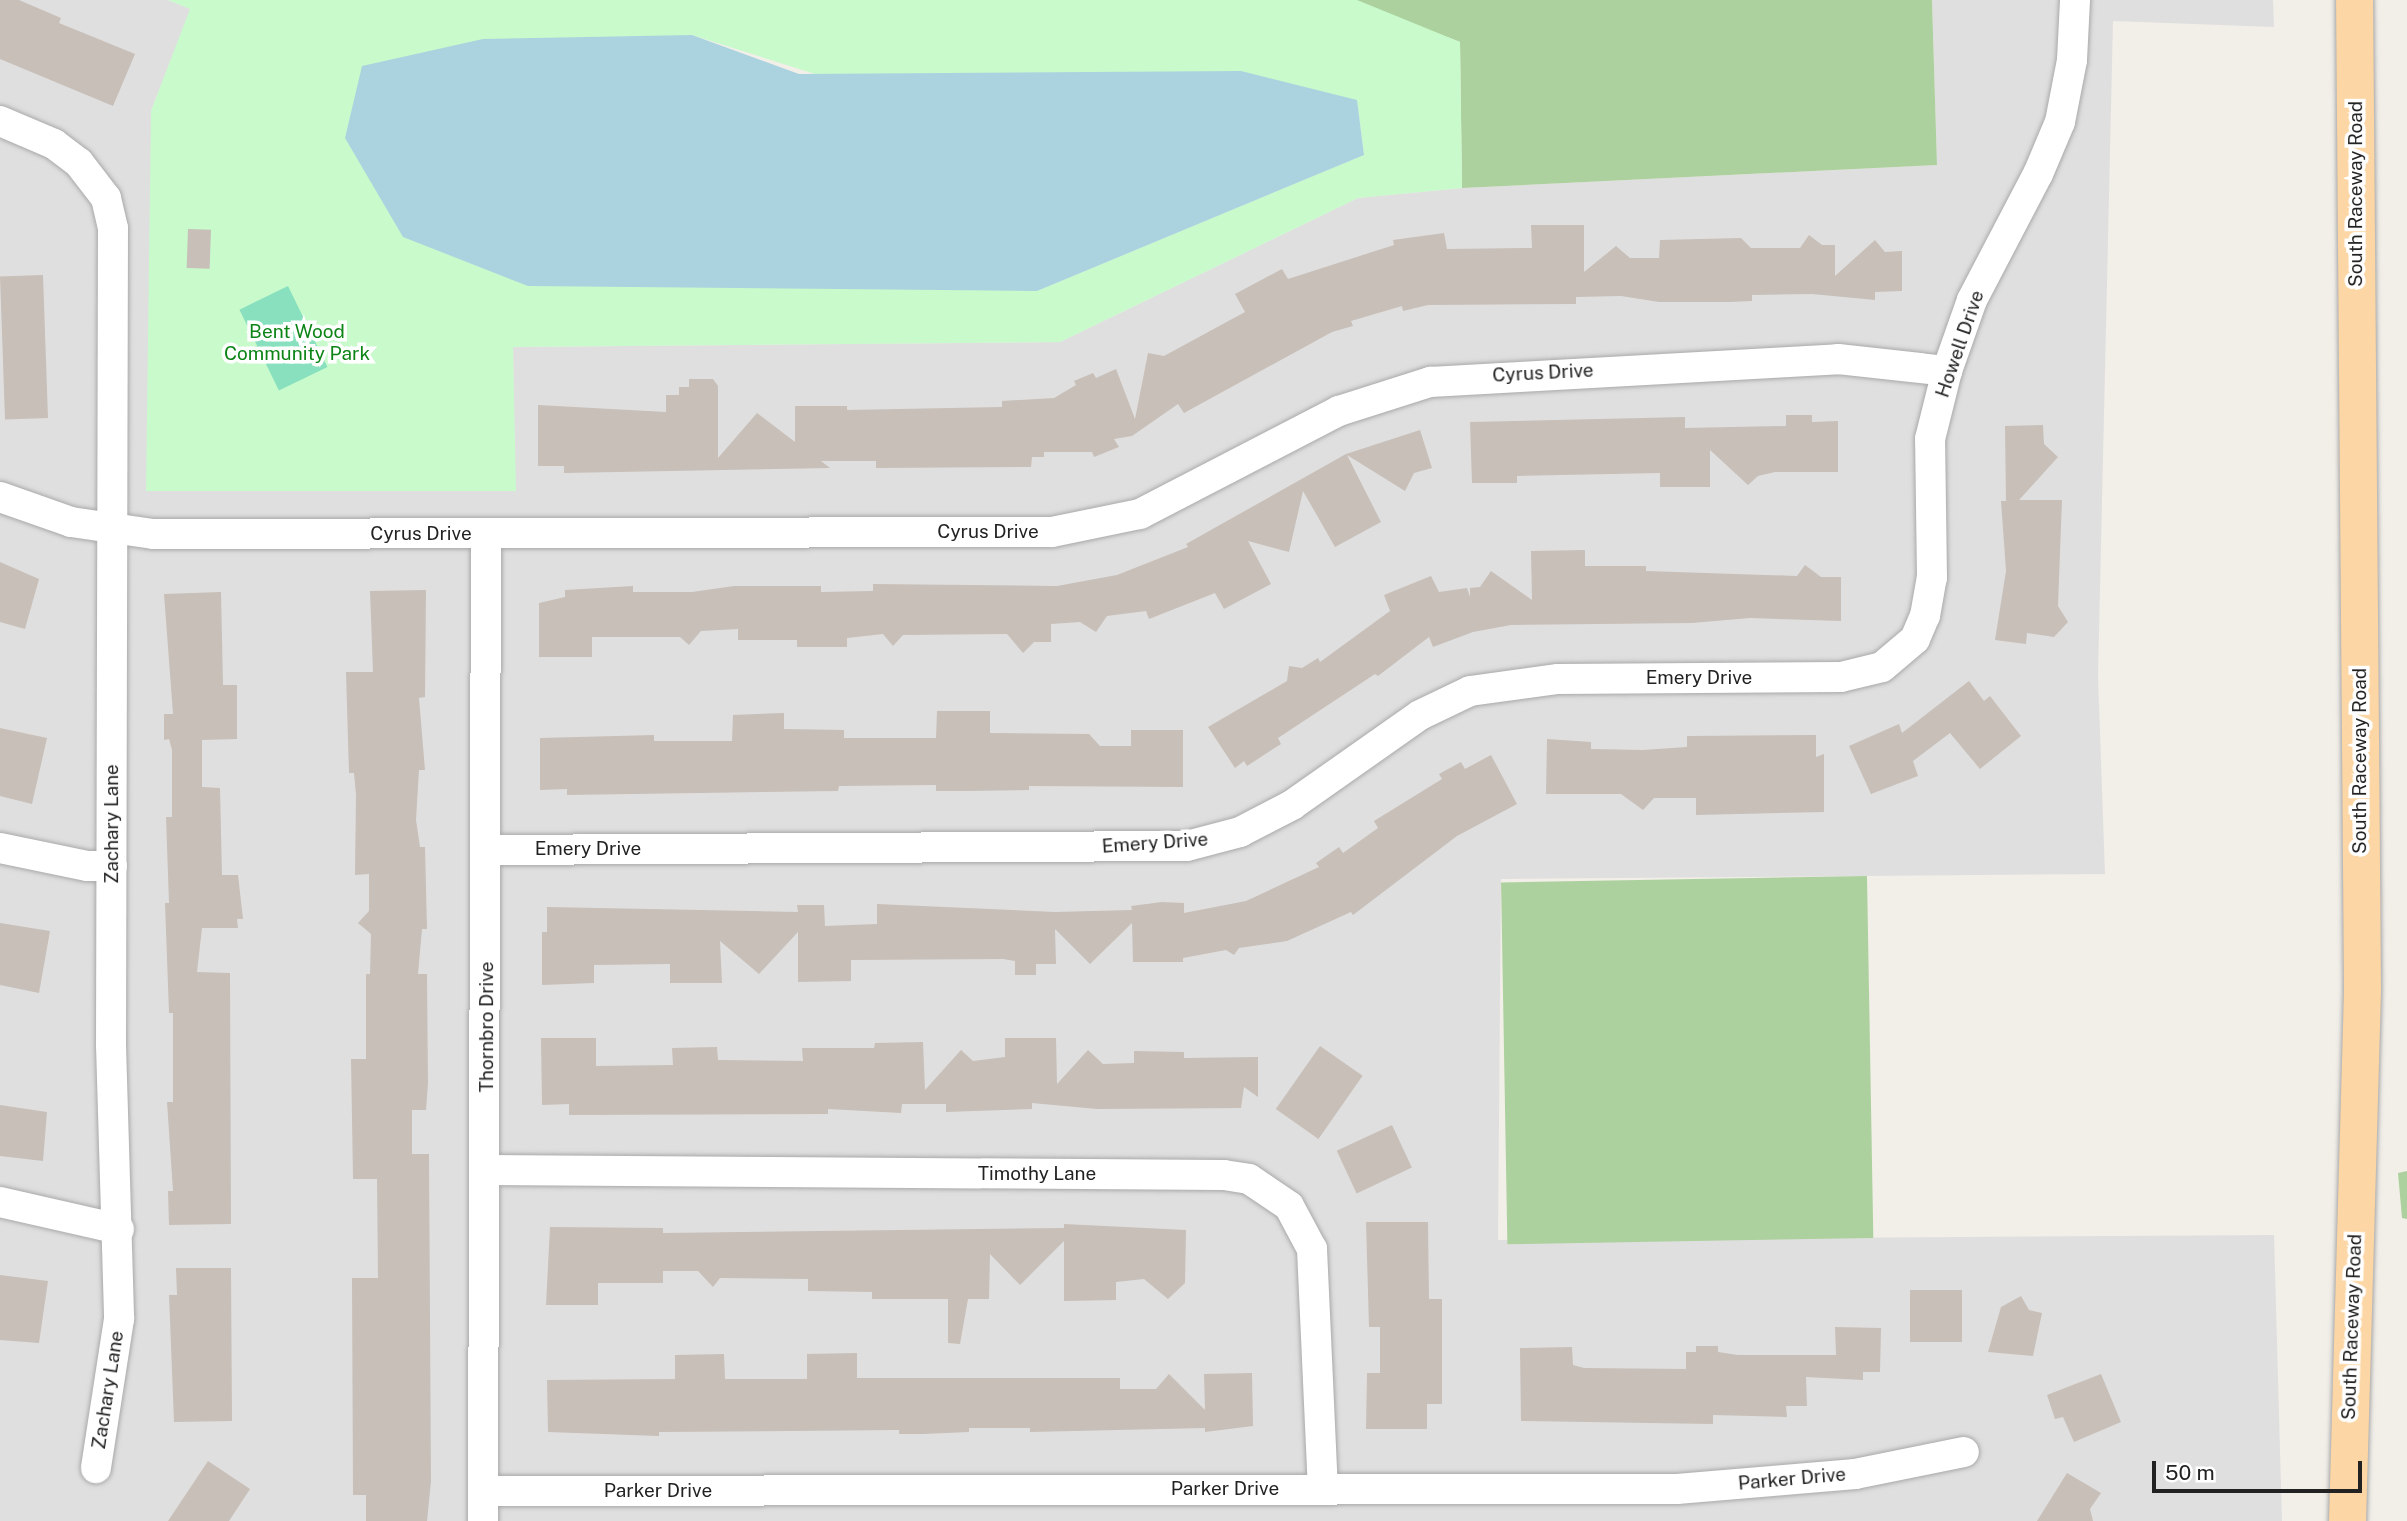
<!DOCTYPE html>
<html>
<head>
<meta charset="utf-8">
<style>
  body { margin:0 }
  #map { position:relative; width:2407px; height:1521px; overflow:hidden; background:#f2efe9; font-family:"Public Sans",sans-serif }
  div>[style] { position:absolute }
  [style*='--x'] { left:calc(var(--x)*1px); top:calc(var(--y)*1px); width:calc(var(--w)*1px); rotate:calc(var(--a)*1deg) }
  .residential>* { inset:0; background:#e0dfdf }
  .forest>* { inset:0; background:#add19e; transform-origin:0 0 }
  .park>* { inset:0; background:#c8facc }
  .pitch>* { inset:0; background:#88e0be; transform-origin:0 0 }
  .water>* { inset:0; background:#aad3df }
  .building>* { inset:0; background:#c7bfb8; transform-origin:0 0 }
  .roads { filter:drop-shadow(0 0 2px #a9a9a9) drop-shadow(0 0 2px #a9a9a9) }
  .minor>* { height:30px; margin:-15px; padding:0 15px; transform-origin:15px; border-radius:15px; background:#fff }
  .major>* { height:37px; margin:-18.5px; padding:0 18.5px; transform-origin:18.5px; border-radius:18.5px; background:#fcd6a4 }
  span { translate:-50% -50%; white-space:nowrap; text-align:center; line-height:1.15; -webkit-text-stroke:7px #fff; paint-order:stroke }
  .street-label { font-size:19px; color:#222 }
  .park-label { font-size:19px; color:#0c8416 }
  .scale { position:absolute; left:2152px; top:1461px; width:210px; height:32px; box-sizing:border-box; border:4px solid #222; border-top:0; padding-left:9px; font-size:21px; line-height:24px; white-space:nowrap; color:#222; -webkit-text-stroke:5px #fff; paint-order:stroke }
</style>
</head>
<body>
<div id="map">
  <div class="residential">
    <i style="clip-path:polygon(0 0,168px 0,191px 9px,151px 111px,515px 491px,513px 347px,1060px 342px,1358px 198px,1462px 188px,1937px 165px,1932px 0,2273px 0,2274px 27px,2113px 21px,2098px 676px,2105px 874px,1501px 879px,1498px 1240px,2274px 1235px,2282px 1521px,0 1521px)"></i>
  </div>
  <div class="forest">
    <i style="clip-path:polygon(1350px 0,1932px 0,1937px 165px,1462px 188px,1460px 42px)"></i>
    <i style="left:1867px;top:876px;width:362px;height:366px;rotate:89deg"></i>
    <i style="clip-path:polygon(2407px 1171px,2407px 1219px,2402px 1218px,2398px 1173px)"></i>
  </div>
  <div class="park">
    <i style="clip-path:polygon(evenodd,168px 0,1357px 0,1460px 42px,1462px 188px,1358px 198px,1060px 342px,513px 347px,516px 491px,146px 491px,151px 111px,190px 9px,168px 0,692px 35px,815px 74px,1357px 100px,1364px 155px,1037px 291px,692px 35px)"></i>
  </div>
  <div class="pitch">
    <i style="left:288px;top:286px;width:90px;height:54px;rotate:64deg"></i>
  </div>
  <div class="water">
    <i style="clip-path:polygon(692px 35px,799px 74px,1241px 71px,1357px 100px,1364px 155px,1037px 291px,528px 286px,403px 237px,345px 138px,362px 66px,483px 39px)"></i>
  </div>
  <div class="building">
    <i style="clip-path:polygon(0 0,19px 0,61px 18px,59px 23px,135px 54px,113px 106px,0 59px)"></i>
    <i style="clip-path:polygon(1531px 225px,1584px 225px,1584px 272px,1616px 246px,1630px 258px,1659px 258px,1660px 240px,1741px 238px,1751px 248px,1800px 248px,1809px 235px,1822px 245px,1835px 245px,1835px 276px,1875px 240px,1885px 252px,1902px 251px,1902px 291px,1875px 292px,1875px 300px,1812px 294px,1752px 295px,1752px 301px,1730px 302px,1659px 302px,1621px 296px,1576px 297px,1576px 304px,1428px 305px,1403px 311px,1402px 306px,1351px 321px,1353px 326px,1332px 332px,1184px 413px,1178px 404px,1132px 436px,1114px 439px,1119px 447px,1094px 457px,1092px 452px,1044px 452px,1044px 457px,1032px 457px,1031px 467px,876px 468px,876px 461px,821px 461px,830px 468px,564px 473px,564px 466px,538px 466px,538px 405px,666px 412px,666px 395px,679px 395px,679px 387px,689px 387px,689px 379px,713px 379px,718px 386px,718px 458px,757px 413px,795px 442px,795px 406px,847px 406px,847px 410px,1002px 407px,1002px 401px,1054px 398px,1076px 385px,1074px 381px,1093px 373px,1096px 378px,1116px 369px,1135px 419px,1148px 353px,1164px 356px,1245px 312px,1235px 294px,1282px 269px,1288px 279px,1394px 245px,1393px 240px,1444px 233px,1447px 249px,1532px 248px)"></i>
    <i style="left:188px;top:229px;width:23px;height:39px;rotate:2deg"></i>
    <i style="left:43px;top:275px;width:143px;height:43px;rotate:88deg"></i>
    <i style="clip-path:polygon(1786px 415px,1812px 415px,1812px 422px,1838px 421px,1838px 472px,1775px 472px,1758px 476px,1748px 485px,1710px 450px,1710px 487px,1660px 487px,1660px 473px,1517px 476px,1517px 483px,1472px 483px,1470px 422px,1685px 417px,1685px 428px,1786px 426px)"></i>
    <i style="clip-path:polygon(2043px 425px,2044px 444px,2058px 457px,2019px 500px,2062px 500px,2058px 606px,2068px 622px,2054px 637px,2027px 633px,2026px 644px,1995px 640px,2006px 571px,2001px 501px,2006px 501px,2005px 426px)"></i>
    <i style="clip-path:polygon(1420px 430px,1432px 468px,1414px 473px,1405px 491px,1347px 455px,1381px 522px,1335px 547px,1303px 491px,1289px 552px,1248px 541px,1271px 584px,1224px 609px,1215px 593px,1149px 619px,1146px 611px,1107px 616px,1096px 632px,1080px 622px,1051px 624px,1051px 642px,1034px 642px,1023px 653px,1007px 634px,903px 635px,893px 646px,883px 634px,847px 638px,847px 647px,797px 647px,797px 640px,738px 640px,738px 629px,701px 631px,689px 645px,680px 637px,592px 637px,592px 657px,539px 657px,539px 603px,565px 597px,565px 590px,633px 586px,633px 592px,692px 592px,734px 586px,821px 586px,821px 592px,873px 591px,873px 584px,1057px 586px,1117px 575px,1188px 547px,1186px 544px,1346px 454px)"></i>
    <i style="clip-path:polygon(1585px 550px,1585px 566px,1646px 566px,1646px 571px,1797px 576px,1805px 565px,1821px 577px,1841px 577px,1841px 621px,1750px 618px,1692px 623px,1511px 625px,1473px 632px,1433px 647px,1429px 637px,1378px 676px,1375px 674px,1278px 738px,1281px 744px,1247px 766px,1244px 761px,1235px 768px,1208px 727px,1287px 681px,1289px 666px,1302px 668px,1318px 658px,1320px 662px,1390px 611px,1384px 595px,1431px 576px,1439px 592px,1467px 588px,1470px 597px,1470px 588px,1480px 587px,1491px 571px,1532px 600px,1531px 551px)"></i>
    <i style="clip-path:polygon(0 562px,39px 579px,25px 629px,0 622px)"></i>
    <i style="clip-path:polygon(426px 590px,425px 697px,419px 698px,425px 770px,419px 770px,416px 820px,420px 847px,425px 847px,427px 929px,422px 929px,418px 974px,427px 974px,428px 1083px,426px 1110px,412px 1110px,412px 1154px,429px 1154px,431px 1481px,427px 1521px,366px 1521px,366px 1495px,353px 1495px,352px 1278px,378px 1278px,377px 1179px,353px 1179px,351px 1059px,366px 1059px,366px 974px,370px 974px,371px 934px,358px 923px,369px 911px,369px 874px,355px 875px,356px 795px,354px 773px,349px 773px,346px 672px,373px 672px,370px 591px)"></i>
    <i style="clip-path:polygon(221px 592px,223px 685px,237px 685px,237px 739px,202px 740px,202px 787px,220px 788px,222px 875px,238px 875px,243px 919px,237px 919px,238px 928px,202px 928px,197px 972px,230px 973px,231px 1224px,169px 1225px,168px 1191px,173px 1191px,167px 1102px,173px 1102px,173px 1013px,169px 1013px,165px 903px,169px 903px,166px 817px,172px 817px,172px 750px,169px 739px,164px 740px,164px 714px,173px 714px,164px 594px)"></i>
    <i style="clip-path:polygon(1969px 681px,1984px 701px,1990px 696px,2021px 736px,1980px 769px,1950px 733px,1913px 761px,1918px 776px,1871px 794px,1849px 746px,1899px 724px,1902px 733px)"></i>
    <i style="clip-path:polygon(937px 711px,990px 711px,990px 733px,1089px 734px,1100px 746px,1131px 746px,1131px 730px,1183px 730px,1183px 787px,1029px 786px,1029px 790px,965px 791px,936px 791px,936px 785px,839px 786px,838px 791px,567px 795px,567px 789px,540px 790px,540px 738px,654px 735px,654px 741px,732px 741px,733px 715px,784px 713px,784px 729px,844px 730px,844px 738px,936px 738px)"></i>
    <i style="clip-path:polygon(0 728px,47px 738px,32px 804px,0 796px)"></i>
    <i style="clip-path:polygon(1816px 735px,1816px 757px,1824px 754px,1824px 812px,1696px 815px,1696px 798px,1654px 798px,1643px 810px,1621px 794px,1546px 794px,1547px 739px,1591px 742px,1591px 749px,1643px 750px,1687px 747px,1687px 736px)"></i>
    <i style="clip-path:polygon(1491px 755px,1517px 804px,1457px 836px,1353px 915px,1351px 912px,1287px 941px,1239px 948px,1234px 955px,1226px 950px,1183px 958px,1183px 962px,1133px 962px,1132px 923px,1090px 964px,1055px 929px,1056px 964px,1036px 964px,1036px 975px,1015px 975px,1015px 961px,1003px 959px,851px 960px,851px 981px,798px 982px,798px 932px,759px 974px,720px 941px,722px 983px,670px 983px,670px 964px,594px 965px,594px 983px,542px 985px,542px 932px,547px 932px,547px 907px,798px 912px,797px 905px,824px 905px,825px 926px,877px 924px,877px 904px,1055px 912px,1132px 910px,1131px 906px,1162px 902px,1184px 903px,1184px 913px,1246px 901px,1319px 867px,1316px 863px,1339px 847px,1343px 853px,1378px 828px,1374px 821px,1442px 779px,1439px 774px,1461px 762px,1465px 769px)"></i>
    <i style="clip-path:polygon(0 923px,50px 931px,39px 993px,0 985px)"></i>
    <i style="clip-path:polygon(541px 1038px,596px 1038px,596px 1066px,673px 1065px,672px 1048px,717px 1047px,718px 1060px,803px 1061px,802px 1048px,874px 1048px,875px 1043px,923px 1042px,925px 1090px,961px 1050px,973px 1061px,1005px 1057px,1005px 1038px,1056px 1038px,1057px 1084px,1088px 1050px,1103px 1064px,1134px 1063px,1134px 1051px,1184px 1052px,1184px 1058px,1258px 1057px,1258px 1097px,1244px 1087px,1241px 1108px,1097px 1109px,1032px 1103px,1032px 1109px,946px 1112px,946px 1104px,902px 1104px,901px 1113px,828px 1109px,828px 1114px,569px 1115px,569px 1104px,542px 1105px)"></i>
    <i style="left:1320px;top:1046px;width:52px;height:77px;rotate:35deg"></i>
    <i style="clip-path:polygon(0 1105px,47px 1112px,43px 1161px,0 1156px)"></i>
    <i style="left:1392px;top:1125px;width:47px;height:61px;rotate:65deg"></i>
    <i style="clip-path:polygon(1366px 1222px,1428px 1222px,1429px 1299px,1442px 1299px,1442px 1404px,1427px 1404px,1427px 1429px,1366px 1429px,1367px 1373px,1380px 1373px,1380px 1327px,1369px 1327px)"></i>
    <i style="clip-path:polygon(1064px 1224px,1186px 1230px,1185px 1283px,1168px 1299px,1144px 1279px,1116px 1282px,1116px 1300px,1064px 1301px,1064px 1241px,1020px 1285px,990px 1254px,989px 1299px,968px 1299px,960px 1344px,948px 1343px,948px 1299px,872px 1299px,872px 1292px,808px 1291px,808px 1279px,720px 1278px,713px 1287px,698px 1271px,663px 1271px,663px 1283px,598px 1283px,598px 1305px,546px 1305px,550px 1227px,663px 1228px,663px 1233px,1064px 1228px)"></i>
    <i style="clip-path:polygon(176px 1268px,231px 1268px,232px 1421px,174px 1422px,169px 1295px,177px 1295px)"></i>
    <i style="clip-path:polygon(0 1275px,48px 1281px,39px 1343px,0 1340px)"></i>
    <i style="left:1962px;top:1290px;width:52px;height:52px;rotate:90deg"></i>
    <i style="clip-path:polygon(2021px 1296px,2029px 1310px,2042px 1313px,2033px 1356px,1988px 1352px,2001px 1307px)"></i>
    <i style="clip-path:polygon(1835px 1327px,1881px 1328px,1880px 1372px,1863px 1372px,1863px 1380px,1806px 1377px,1807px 1406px,1786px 1406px,1787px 1417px,1713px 1415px,1713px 1424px,1521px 1421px,1520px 1348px,1572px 1347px,1573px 1365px,1584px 1368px,1686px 1369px,1686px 1352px,1696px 1352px,1696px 1346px,1718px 1346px,1718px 1352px,1738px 1355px,1836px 1355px)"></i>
    <i style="clip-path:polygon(857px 1353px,857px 1378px,1120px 1378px,1120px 1389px,1156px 1389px,1169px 1374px,1205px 1410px,1204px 1374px,1252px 1373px,1253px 1426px,1205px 1432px,1205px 1428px,1030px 1432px,1030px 1428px,969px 1428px,969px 1432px,923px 1434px,899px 1434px,899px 1430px,659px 1432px,659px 1436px,548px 1432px,547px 1380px,675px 1379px,675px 1355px,724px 1354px,725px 1379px,807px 1379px,807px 1354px)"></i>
    <i style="clip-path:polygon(2101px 1374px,2121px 1422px,2074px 1442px,2063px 1417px,2055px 1419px,2047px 1395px)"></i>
    <i style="clip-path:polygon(208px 1461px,250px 1489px,229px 1521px,168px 1521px)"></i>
    <i style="clip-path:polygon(2067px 1473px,2101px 1493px,2090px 1509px,2093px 1521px,2037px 1521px)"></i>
  </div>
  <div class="roads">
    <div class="minor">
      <i style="--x:0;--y:121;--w:59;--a:23.1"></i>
      <i style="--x:54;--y:144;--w:31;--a:37"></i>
      <i style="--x:79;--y:163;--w:44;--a:52.4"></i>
      <i style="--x:106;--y:198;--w:31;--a:77"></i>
      <i style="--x:113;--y:228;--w:817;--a:90.14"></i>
      <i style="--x:111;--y:1045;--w:274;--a:88.3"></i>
      <i style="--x:119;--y:1319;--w:151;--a:98.8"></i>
      <i style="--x:0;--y:497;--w:75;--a:19.4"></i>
      <i style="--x:71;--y:522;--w:83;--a:8.3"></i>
      <i style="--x:153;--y:534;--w:899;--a:-0.13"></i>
      <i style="--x:1052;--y:532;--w:90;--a:-11.6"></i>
      <i style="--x:1140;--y:514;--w:224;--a:-27.4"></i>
      <i style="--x:1339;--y:411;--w:96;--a:-17.7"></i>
      <i style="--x:1430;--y:382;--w:409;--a:-3.2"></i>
      <i style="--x:1838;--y:359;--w:110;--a:6.3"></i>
      <i style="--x:0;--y:848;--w:89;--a:11.7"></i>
      <i style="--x:87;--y:866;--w:25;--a:0"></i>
      <i style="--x:488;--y:850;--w:699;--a:-0.33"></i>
      <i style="--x:1187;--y:846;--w:55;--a:-14.8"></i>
      <i style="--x:1240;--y:832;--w:59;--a:-27.4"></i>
      <i style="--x:1292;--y:805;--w:156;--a:-35.1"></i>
      <i style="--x:1420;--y:715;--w:55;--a:-25.6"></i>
      <i style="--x:1470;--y:691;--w:89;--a:-7.8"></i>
      <i style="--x:1558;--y:679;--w:283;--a:-0.4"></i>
      <i style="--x:1841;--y:677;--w:42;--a:-13.7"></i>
      <i style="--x:1882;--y:667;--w:43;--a:-40.3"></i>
      <i style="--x:1915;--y:639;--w:25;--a:-67"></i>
      <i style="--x:1925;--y:616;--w:39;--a:-80"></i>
      <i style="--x:1932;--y:578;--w:139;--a:-90.8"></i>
      <i style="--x:1930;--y:439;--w:70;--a:-76"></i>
      <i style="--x:1947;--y:371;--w:75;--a:-70.6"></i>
      <i style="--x:1972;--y:300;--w:142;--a:-62.4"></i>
      <i style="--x:2038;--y:174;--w:56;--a:-67.1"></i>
      <i style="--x:2060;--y:122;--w:63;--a:-79"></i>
      <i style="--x:2072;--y:60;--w:60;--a:-87.1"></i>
      <i style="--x:486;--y:1170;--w:738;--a:0.39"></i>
      <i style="--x:1224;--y:1175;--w:25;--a:9"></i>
      <i style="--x:1249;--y:1179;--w:48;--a:34"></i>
      <i style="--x:1289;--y:1206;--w:49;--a:61.9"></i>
      <i style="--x:1312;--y:1249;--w:240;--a:87.4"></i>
      <i style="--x:0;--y:1202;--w:122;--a:12.8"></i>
      <i style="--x:483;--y:1491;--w:1194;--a:-0.1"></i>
      <i style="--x:1677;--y:1489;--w:179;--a:-4.8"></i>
      <i style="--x:1855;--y:1474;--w:111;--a:-11.4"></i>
      <i style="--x:483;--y:1521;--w:987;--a:-89.83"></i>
    </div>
    <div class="major">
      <i style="--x:2347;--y:1521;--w:532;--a:-88.38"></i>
      <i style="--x:2362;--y:989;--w:989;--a:-90.46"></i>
    </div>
  </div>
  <div class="street-label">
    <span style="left:2356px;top:194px;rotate:-90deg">South Raceway Road</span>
    <span style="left:1960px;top:344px;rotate:-71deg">Howell Drive</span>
    <span style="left:1543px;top:373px;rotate:-3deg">Cyrus Drive</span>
    <span style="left:988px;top:532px">Cyrus Drive</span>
    <span style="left:421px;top:534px">Cyrus Drive</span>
    <span style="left:1699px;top:678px">Emery Drive</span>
    <span style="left:2360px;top:761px;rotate:-90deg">South Raceway Road</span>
    <span style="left:112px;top:824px;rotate:-90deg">Zachary Lane</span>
    <span style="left:1155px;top:843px;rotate:-4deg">Emery Drive</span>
    <span style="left:588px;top:849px">Emery Drive</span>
    <span style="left:487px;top:1027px;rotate:-90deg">Thornbro Drive</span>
    <span style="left:1037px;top:1174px">Timothy Lane</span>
    <span style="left:2352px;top:1327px;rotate:-88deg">South Raceway Road</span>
    <span style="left:108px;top:1390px;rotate:-81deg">Zachary Lane</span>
    <span style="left:1792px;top:1479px;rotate:-5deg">Parker Drive</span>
    <span style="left:1225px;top:1489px">Parker Drive</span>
    <span style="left:658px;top:1491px">Parker Drive</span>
  </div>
  <div class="park-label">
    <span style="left:297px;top:343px">Bent Wood<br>Community Park</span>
  </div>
  <div class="scale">50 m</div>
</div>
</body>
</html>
